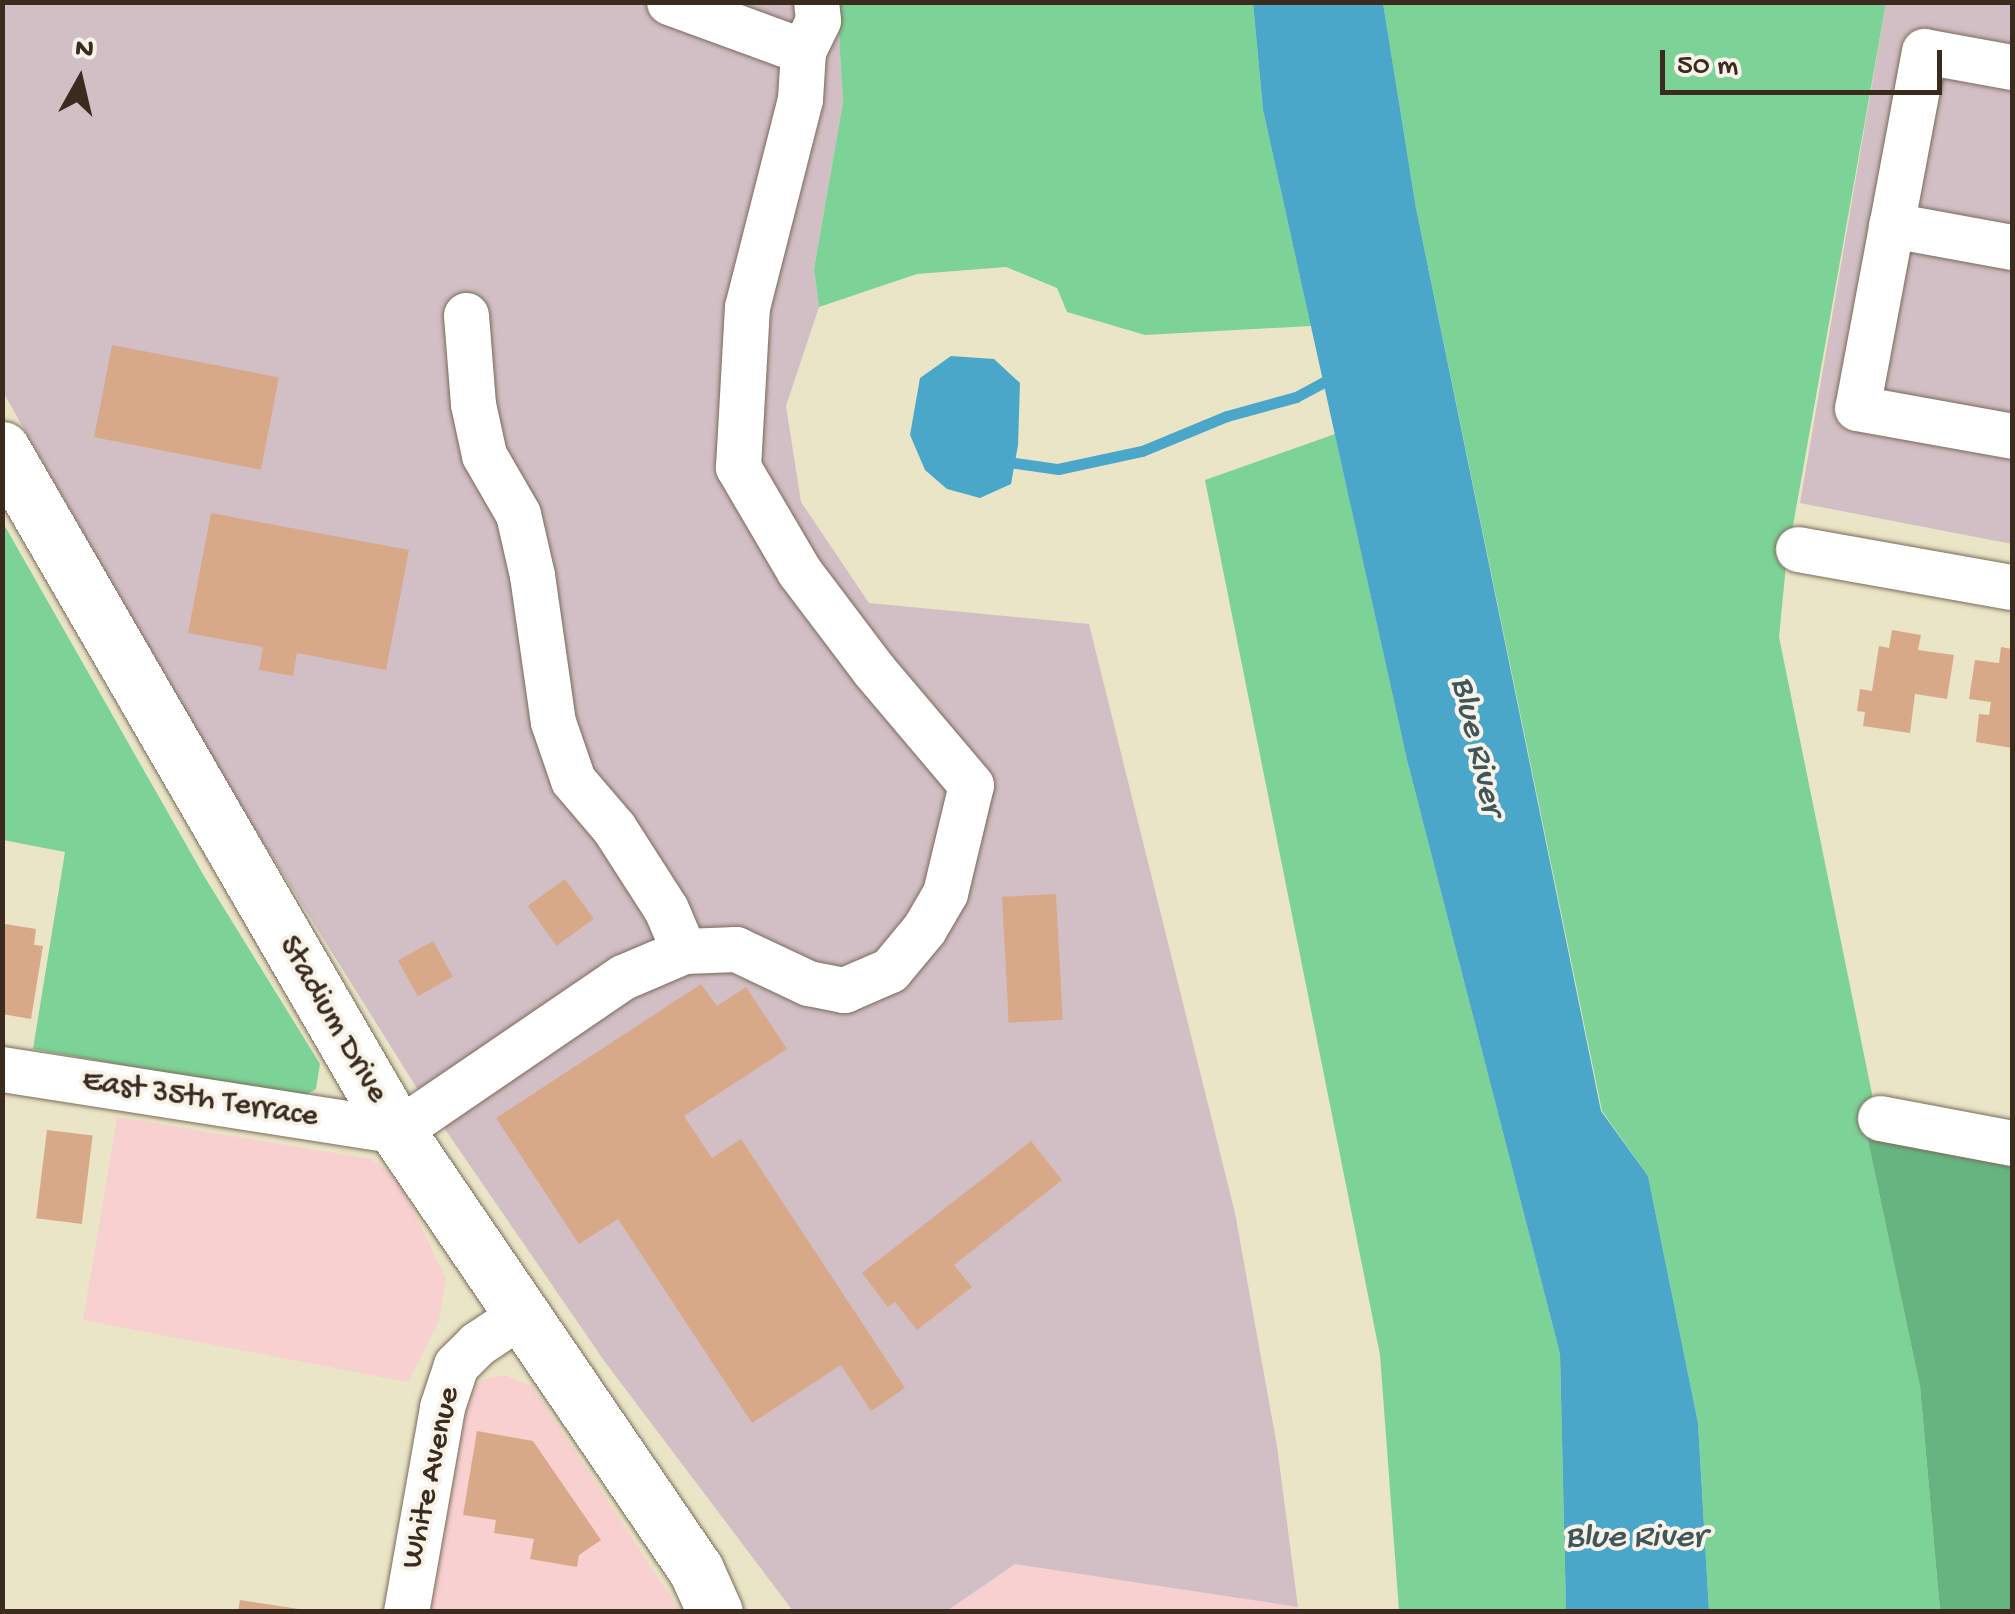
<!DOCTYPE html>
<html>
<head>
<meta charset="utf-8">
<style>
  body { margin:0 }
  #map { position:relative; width:2015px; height:1614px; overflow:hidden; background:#ebe5c7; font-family:"Gochi Hand",sans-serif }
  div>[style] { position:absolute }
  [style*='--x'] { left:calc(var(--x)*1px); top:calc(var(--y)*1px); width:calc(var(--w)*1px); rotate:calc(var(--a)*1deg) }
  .built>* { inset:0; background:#f7d0cf }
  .industrial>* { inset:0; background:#d2bec5 }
  .green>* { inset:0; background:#7dd397 }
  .forest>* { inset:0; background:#66b580 }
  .water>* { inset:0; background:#4aa7c9 }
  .stream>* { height:11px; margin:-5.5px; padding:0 5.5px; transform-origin:5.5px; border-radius:5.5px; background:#4aa7c9 }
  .building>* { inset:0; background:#d8a988; transform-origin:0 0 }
  .roads { filter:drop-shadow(0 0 2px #796b59) drop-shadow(0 0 2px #796b59) }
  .minor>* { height:45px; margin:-22.5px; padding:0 22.5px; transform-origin:22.5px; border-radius:22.5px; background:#fff }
  .major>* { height:55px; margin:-27.5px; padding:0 27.5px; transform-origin:27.5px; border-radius:27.5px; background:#fff }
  span { translate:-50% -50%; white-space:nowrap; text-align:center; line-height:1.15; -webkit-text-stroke:8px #f7f3e8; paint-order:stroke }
  .street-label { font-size:32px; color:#3b2a1e }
  .water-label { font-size:35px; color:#40565a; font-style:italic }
  .frame { position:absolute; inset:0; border:5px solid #3b2a1e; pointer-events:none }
  .north { position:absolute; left:30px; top:30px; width:100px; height:100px; -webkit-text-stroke:8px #f7f3e8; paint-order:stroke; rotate:8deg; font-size:28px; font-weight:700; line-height:40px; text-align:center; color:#3b2a1e }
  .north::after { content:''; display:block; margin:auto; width:35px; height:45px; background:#3b2a1e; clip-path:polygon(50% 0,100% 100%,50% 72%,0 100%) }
  .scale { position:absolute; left:1660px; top:50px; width:282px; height:45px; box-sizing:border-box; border:5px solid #3b2a1e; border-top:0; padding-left:12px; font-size:30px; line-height:35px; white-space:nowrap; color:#3b2a1e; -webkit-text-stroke:8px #f7f3e8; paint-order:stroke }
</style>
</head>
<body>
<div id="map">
  <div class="built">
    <i style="clip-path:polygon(117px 1117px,371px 1159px,398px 1178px,446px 1279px,438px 1323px,408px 1382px,83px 1320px)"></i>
    <i style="clip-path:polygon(505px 1375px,532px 1386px,680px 1611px,428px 1612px,466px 1397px,482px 1380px)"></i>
    <i style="clip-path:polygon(1014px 1564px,1298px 1607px,1297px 1612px,947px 1612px)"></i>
  </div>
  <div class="industrial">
    <i style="clip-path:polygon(2px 3px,837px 3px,843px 102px,814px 269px,819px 307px,786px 406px,801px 502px,869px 603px,1089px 624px,1235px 1213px,1277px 1446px,1298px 1607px,1015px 1564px,947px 1611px,793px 1611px,605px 1362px,418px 1090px,216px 767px,3px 392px)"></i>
    <i style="clip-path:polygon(1886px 3px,2012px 3px,2012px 544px,1800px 503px)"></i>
  </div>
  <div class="green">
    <i style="clip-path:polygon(837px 3px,1253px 3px,1263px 110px,1311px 326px,1145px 335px,1067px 312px,1057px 288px,1006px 267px,917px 274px,819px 307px,814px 269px,843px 102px)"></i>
    <i style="clip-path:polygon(1383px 3px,1886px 3px,1786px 565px,1779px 637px,1872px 1094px,1867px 1136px,1920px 1387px,1940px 1611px,1709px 1611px,1698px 1423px,1648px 1176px,1602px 1111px,1416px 208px)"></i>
    <i style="clip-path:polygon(1335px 434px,1407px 760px,1560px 1354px,1566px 1611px,1399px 1611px,1380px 1355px,1205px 480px)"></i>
    <i style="clip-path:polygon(2px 521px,204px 876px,320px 1064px,316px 1089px,302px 1097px,33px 1049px,65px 852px,3px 840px)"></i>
  </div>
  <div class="forest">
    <i style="clip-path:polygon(1867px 1136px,2012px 1163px,2012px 1611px,1940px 1611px,1920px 1387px)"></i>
  </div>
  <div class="water">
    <i style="clip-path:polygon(1253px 3px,1383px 3px,1416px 208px,1601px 1111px,1648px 1176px,1698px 1423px,1709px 1611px,1566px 1611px,1560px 1354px,1407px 760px,1263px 110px)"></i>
    <i style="clip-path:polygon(951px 356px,994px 359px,1020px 383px,1018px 445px,1011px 484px,980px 498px,947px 489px,925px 470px,910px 435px,920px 378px)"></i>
  </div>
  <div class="stream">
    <i style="--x:1001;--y:461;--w:58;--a:8"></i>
    <i style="--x:1058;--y:469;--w:86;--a:-12.1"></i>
    <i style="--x:1142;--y:451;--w:92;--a:-22.4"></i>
    <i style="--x:1227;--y:416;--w:72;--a:-15.4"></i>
    <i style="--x:1296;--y:397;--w:44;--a:-28.3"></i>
  </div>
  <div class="building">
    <i style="left:112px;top:345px;width:170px;height:94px;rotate:11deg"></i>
    <i style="clip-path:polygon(211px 513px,409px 550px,386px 670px,297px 653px,293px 676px,259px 670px,263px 647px,188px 633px)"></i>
    <i style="clip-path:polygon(1892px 630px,1921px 635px,1918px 650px,1954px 655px,1947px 699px,1915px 694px,1910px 733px,1863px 726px,1865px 712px,1857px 711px,1860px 689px,1872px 691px,1879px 646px,1889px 648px)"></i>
    <i style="clip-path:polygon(2001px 647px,2012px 649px,2012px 748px,1976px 742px,1979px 714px,1989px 715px,1991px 702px,1969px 699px,1975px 660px,1999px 663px)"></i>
    <i style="left:565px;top:879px;width:49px;height:46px;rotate:54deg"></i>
    <i style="left:1056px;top:894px;width:126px;height:54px;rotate:87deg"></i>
    <i style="clip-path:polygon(5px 924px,36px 929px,34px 945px,43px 946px,31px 1019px,2px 1014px)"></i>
    <i style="left:433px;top:941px;width:41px;height:40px;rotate:61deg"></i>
    <i style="clip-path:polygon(701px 984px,717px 1006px,746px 987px,787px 1049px,684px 1116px,712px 1158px,741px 1139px,905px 1388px,871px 1411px,841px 1365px,752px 1423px,618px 1219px,579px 1244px,496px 1118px)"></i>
    <i style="left:47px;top:1130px;width:46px;height:89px;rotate:7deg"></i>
    <i style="clip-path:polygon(1031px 1141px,1062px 1180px,954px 1265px,972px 1287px,917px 1330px,895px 1302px,888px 1307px,862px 1273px)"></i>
    <i style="clip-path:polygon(477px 1431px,533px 1441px,601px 1540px,579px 1555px,577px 1567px,530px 1559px,534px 1539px,494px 1533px,496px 1520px,463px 1515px)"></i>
    <i style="clip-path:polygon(240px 1600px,299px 1609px,299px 1612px,238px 1612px)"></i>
  </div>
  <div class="roads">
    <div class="minor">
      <i style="--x:669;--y:2;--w:143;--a:20.1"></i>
      <i style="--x:2012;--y:67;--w:89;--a:-169.7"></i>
      <i style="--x:1924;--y:51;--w:363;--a:100.6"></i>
      <i style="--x:1857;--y:408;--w:158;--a:10.2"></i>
      <i style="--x:1891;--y:225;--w:123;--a:10.3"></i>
      <i style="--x:466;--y:315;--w:89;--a:85.5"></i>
      <i style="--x:473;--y:404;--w:52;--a:77.8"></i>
      <i style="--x:484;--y:455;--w:68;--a:60"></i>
      <i style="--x:518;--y:514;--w:63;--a:77.1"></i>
      <i style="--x:532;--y:575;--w:148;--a:81.9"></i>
      <i style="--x:553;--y:722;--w:61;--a:71"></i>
      <i style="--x:573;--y:780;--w:63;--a:49.5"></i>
      <i style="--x:614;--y:828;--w:96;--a:57.3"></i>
      <i style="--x:666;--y:909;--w:46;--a:66.8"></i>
      <i style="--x:1798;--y:549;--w:217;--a:10.1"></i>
      <i style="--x:2;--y:1069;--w:400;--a:8.9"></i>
      <i style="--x:397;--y:1131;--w:273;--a:-34.3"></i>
      <i style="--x:623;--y:977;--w:66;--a:-23.1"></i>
      <i style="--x:684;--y:951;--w:52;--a:-2.2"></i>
      <i style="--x:736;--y:949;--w:80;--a:25.3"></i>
      <i style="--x:808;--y:983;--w:37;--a:11"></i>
      <i style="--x:844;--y:990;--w:50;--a:-23.5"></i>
      <i style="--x:890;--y:970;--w:53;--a:-50.3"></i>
      <i style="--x:924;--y:929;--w:42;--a:-59.7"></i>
      <i style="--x:945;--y:893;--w:111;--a:-76.5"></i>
      <i style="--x:971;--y:785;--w:152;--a:-130.2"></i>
      <i style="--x:873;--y:669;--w:123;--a:-127.1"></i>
      <i style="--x:799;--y:571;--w:121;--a:-120.4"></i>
      <i style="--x:738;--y:467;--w:160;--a:-86.8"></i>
      <i style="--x:747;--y:307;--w:215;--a:-75.7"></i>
      <i style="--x:800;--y:99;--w:48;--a:-86.4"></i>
      <i style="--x:803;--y:51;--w:34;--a:-64"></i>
      <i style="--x:818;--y:20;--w:18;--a:-96"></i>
      <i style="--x:1880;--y:1118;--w:134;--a:10.7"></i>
      <i style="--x:406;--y:1612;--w:208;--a:-80"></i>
      <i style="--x:442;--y:1407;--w:44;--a:-71.6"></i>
      <i style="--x:456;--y:1365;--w:30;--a:-45"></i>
      <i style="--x:477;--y:1344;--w:50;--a:-33.7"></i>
    </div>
    <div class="major">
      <i style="--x:2;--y:449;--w:788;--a:59.92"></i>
      <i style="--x:397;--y:1131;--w:531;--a:55.74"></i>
      <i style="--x:696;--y:1570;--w:46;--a:65.7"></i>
    </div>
  </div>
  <div class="street-label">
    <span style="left:332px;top:1020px;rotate:60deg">Stadium Drive</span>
    <span style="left:200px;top:1100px;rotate:9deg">East 35th Terrace</span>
    <span style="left:432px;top:1478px;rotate:-78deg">White Avenue</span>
  </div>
  <div class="water-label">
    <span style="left:1475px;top:746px;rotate:77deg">Blue River</span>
    <span style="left:1635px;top:1539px">Blue River</span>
  </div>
  <div class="frame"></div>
  <div class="north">N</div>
  <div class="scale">50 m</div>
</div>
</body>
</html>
